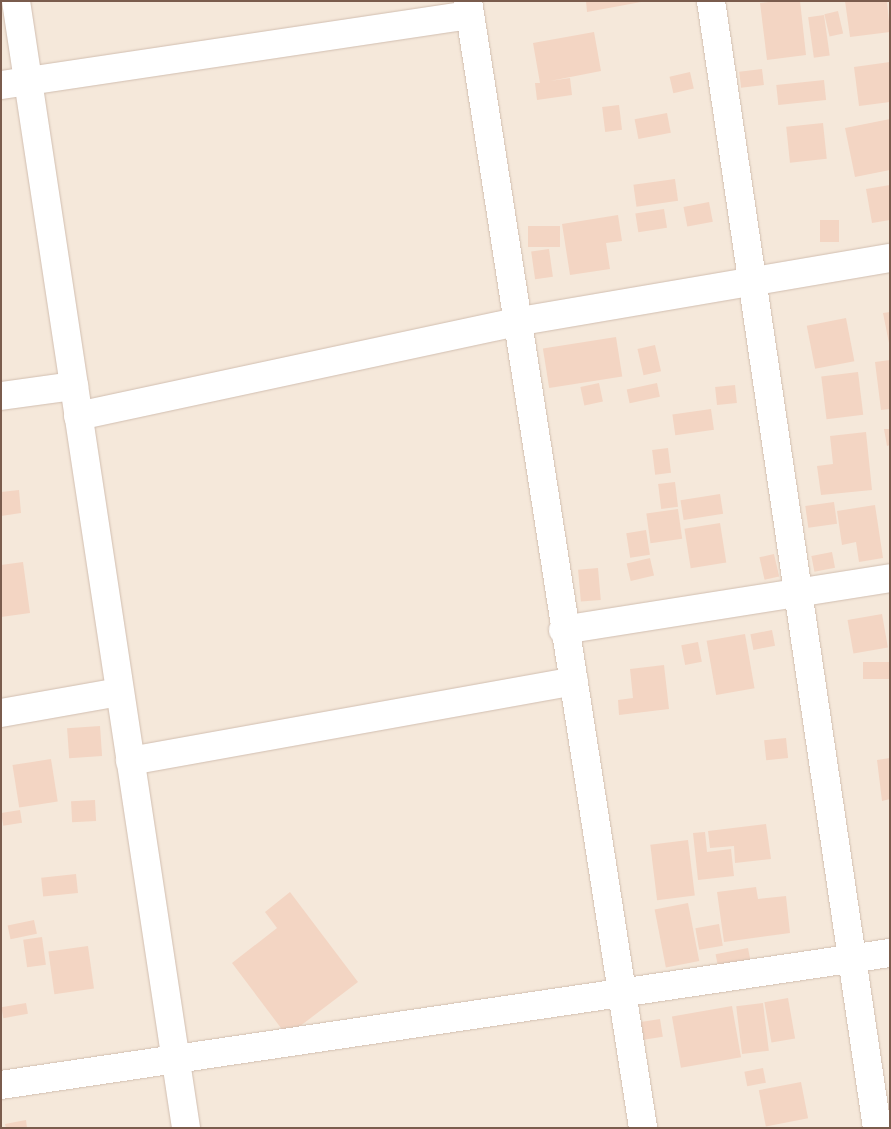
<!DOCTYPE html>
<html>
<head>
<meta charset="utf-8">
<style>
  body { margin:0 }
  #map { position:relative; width:891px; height:1129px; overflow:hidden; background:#fdf6ec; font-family:Rubik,sans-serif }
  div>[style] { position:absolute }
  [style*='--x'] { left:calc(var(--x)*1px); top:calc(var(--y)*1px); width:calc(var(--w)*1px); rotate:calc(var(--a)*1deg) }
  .residential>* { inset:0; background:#f5e8da; transform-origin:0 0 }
  .building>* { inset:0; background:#f3d5c3; transform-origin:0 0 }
  .roads { filter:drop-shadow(0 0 1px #d1beb0) drop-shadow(0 0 1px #d1beb0) }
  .minor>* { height:28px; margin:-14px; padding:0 14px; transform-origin:14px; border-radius:14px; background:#fff }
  span { translate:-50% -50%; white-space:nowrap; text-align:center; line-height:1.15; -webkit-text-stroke:4.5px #fffaf3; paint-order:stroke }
  .frame { position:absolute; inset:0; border:2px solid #7a5c4d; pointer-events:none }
</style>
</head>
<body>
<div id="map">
  <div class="residential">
    <i style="left:1px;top:1px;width:889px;height:1127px"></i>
  </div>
  <div class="building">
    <i style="clip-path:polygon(586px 1px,641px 1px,641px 2px,587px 12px)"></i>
    <i style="clip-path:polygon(777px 1px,800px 1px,806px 55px,767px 60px,760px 3px)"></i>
    <i style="clip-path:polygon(845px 1px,887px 1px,890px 32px,850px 37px)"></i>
    <i style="left:838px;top:11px;width:23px;height:14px;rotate:77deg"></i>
    <i style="left:824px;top:15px;width:41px;height:16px;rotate:82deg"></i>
    <i style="clip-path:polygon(594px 32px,601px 71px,550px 81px,570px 78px,572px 95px,537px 100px,535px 83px,540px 83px,533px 43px)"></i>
    <i style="clip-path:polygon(890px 62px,890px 102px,859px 106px,854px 67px)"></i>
    <i style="left:762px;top:69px;width:16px;height:23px;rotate:83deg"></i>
    <i style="left:690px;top:72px;width:17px;height:21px;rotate:77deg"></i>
    <i style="left:824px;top:80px;width:20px;height:48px;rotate:84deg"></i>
    <i style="left:619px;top:105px;width:25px;height:17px;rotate:83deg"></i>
    <i style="left:667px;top:113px;width:20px;height:33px;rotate:79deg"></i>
    <i style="clip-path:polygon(890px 119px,890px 170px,855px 177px,845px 128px)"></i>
    <i style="left:823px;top:123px;width:36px;height:37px;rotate:84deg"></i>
    <i style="left:675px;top:179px;width:22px;height:42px;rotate:82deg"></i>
    <i style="clip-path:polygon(890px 185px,890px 220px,872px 223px,866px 189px)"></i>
    <i style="left:709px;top:202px;width:20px;height:26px;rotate:79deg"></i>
    <i style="left:664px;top:209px;width:19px;height:29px;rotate:81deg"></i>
    <i style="clip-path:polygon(618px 215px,622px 241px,606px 243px,610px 269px,570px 275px,562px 224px)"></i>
    <i style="left:839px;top:220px;width:22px;height:19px;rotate:90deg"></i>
    <i style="left:528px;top:226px;width:32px;height:21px"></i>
    <i style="left:549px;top:249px;width:28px;height:18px;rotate:82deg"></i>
    <i style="clip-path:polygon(890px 312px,890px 343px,889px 343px,883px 313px)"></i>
    <i style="left:846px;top:318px;width:44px;height:40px;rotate:79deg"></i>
    <i style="left:616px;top:337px;width:40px;height:74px;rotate:81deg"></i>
    <i style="left:655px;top:345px;width:27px;height:18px;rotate:77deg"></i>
    <i style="clip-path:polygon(890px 360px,890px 409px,881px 410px,875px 362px)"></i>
    <i style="left:858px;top:372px;width:43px;height:37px;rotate:83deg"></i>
    <i style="left:599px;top:383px;width:19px;height:19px;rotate:78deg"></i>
    <i style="left:657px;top:383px;width:14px;height:31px;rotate:78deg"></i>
    <i style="left:735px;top:385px;width:18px;height:20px;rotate:84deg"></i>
    <i style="left:711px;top:409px;width:21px;height:39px;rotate:82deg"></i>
    <i style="clip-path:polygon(884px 429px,890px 429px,890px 445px,887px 446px)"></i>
    <i style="clip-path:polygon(866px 432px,872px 490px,821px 495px,817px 466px,833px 464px,830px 436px)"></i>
    <i style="left:668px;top:448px;width:25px;height:16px;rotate:83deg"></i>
    <i style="left:675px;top:482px;width:25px;height:17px;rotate:83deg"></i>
    <i style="clip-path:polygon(19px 490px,21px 513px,1px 516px,1px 492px)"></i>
    <i style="left:720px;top:494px;width:20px;height:40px;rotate:81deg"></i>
    <i style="left:834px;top:502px;width:22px;height:29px;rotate:82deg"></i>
    <i style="clip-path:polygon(875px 505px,883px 558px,859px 562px,856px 542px,842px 545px,837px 511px)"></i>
    <i style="left:678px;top:509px;width:30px;height:32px;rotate:82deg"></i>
    <i style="left:720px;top:523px;width:40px;height:36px;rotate:81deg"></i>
    <i style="left:646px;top:530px;width:25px;height:20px;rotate:81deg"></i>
    <i style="left:832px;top:552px;width:16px;height:21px;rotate:79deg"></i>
    <i style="left:774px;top:554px;width:23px;height:15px;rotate:77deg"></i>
    <i style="left:650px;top:558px;width:18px;height:24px;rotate:77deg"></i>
    <i style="clip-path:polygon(23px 562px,30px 613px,1px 617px,1px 565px)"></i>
    <i style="left:598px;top:568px;width:32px;height:20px;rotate:85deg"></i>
    <i style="left:882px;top:614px;width:34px;height:35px;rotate:80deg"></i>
    <i style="left:772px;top:630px;width:16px;height:22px;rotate:79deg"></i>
    <i style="left:745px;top:634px;width:55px;height:39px;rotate:80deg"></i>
    <i style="left:698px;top:642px;width:20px;height:17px;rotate:79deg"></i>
    <i style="left:890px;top:662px;width:17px;height:27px;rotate:90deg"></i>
    <i style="clip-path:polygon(664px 665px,669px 709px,619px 715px,618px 700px,633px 698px,630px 669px)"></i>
    <i style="left:100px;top:726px;width:30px;height:33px;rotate:86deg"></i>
    <i style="left:786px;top:738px;width:20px;height:22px;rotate:84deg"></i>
    <i style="clip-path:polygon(890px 758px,890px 799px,882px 801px,877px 760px)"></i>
    <i style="left:51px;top:759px;width:43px;height:39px;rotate:81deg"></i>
    <i style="left:95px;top:800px;width:21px;height:24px;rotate:87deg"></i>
    <i style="left:20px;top:810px;width:13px;height:19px;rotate:81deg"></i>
    <i style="clip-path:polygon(766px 824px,771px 859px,735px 863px,734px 846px,710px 848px,708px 831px)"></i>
    <i style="clip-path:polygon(705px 832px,707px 852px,731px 849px,734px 876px,698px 880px,693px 833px)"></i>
    <i style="left:688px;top:840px;width:56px;height:38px;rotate:83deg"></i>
    <i style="left:76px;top:874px;width:19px;height:35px;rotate:84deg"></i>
    <i style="clip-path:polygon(756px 887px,758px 899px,786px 896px,790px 933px,724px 942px,717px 892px)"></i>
    <i style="clip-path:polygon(290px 892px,358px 982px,287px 1036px,232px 963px,277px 928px,265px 912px)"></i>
    <i style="left:688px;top:903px;width:59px;height:34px;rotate:79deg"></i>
    <i style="left:34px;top:920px;width:14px;height:27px;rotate:78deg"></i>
    <i style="left:719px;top:924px;width:22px;height:24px;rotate:80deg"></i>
    <i style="left:42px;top:937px;width:28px;height:19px;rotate:82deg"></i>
    <i style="left:88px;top:946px;width:43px;height:40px;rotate:82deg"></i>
    <i style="left:748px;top:948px;width:15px;height:33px;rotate:79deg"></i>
    <i style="left:788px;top:998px;width:41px;height:24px;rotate:80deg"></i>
    <i style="left:26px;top:1003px;width:11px;height:25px;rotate:80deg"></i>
    <i style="left:763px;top:1003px;width:48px;height:27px;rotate:83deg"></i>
    <i style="left:732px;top:1006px;width:52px;height:61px;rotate:80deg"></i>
    <i style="left:660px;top:1019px;width:18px;height:21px;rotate:81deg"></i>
    <i style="left:763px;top:1068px;width:15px;height:19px;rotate:79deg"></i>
    <i style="left:801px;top:1082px;width:37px;height:43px;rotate:79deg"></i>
    <i style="clip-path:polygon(26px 1120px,27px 1128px,6px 1128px,5px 1124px)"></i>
  </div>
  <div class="roads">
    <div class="minor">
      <i style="--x:16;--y:1;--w:1140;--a:81.42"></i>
      <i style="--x:468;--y:1;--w:1141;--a:81.17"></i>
      <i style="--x:711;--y:1;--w:1139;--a:81.62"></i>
      <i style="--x:1;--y:85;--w:474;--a:-8.5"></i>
      <i style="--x:1;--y:396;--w:74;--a:-7.8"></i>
      <i style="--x:78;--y:416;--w:447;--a:-12.1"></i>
      <i style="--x:515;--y:322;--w:380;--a:-9.7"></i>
      <i style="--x:563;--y:630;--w:331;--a:-9"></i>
      <i style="--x:1;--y:713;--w:120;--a:-10.1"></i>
      <i style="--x:130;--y:761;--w:451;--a:-10.2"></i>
      <i style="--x:1;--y:1085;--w:899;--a:-8.45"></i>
    </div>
  </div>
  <div class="frame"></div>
</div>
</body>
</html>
